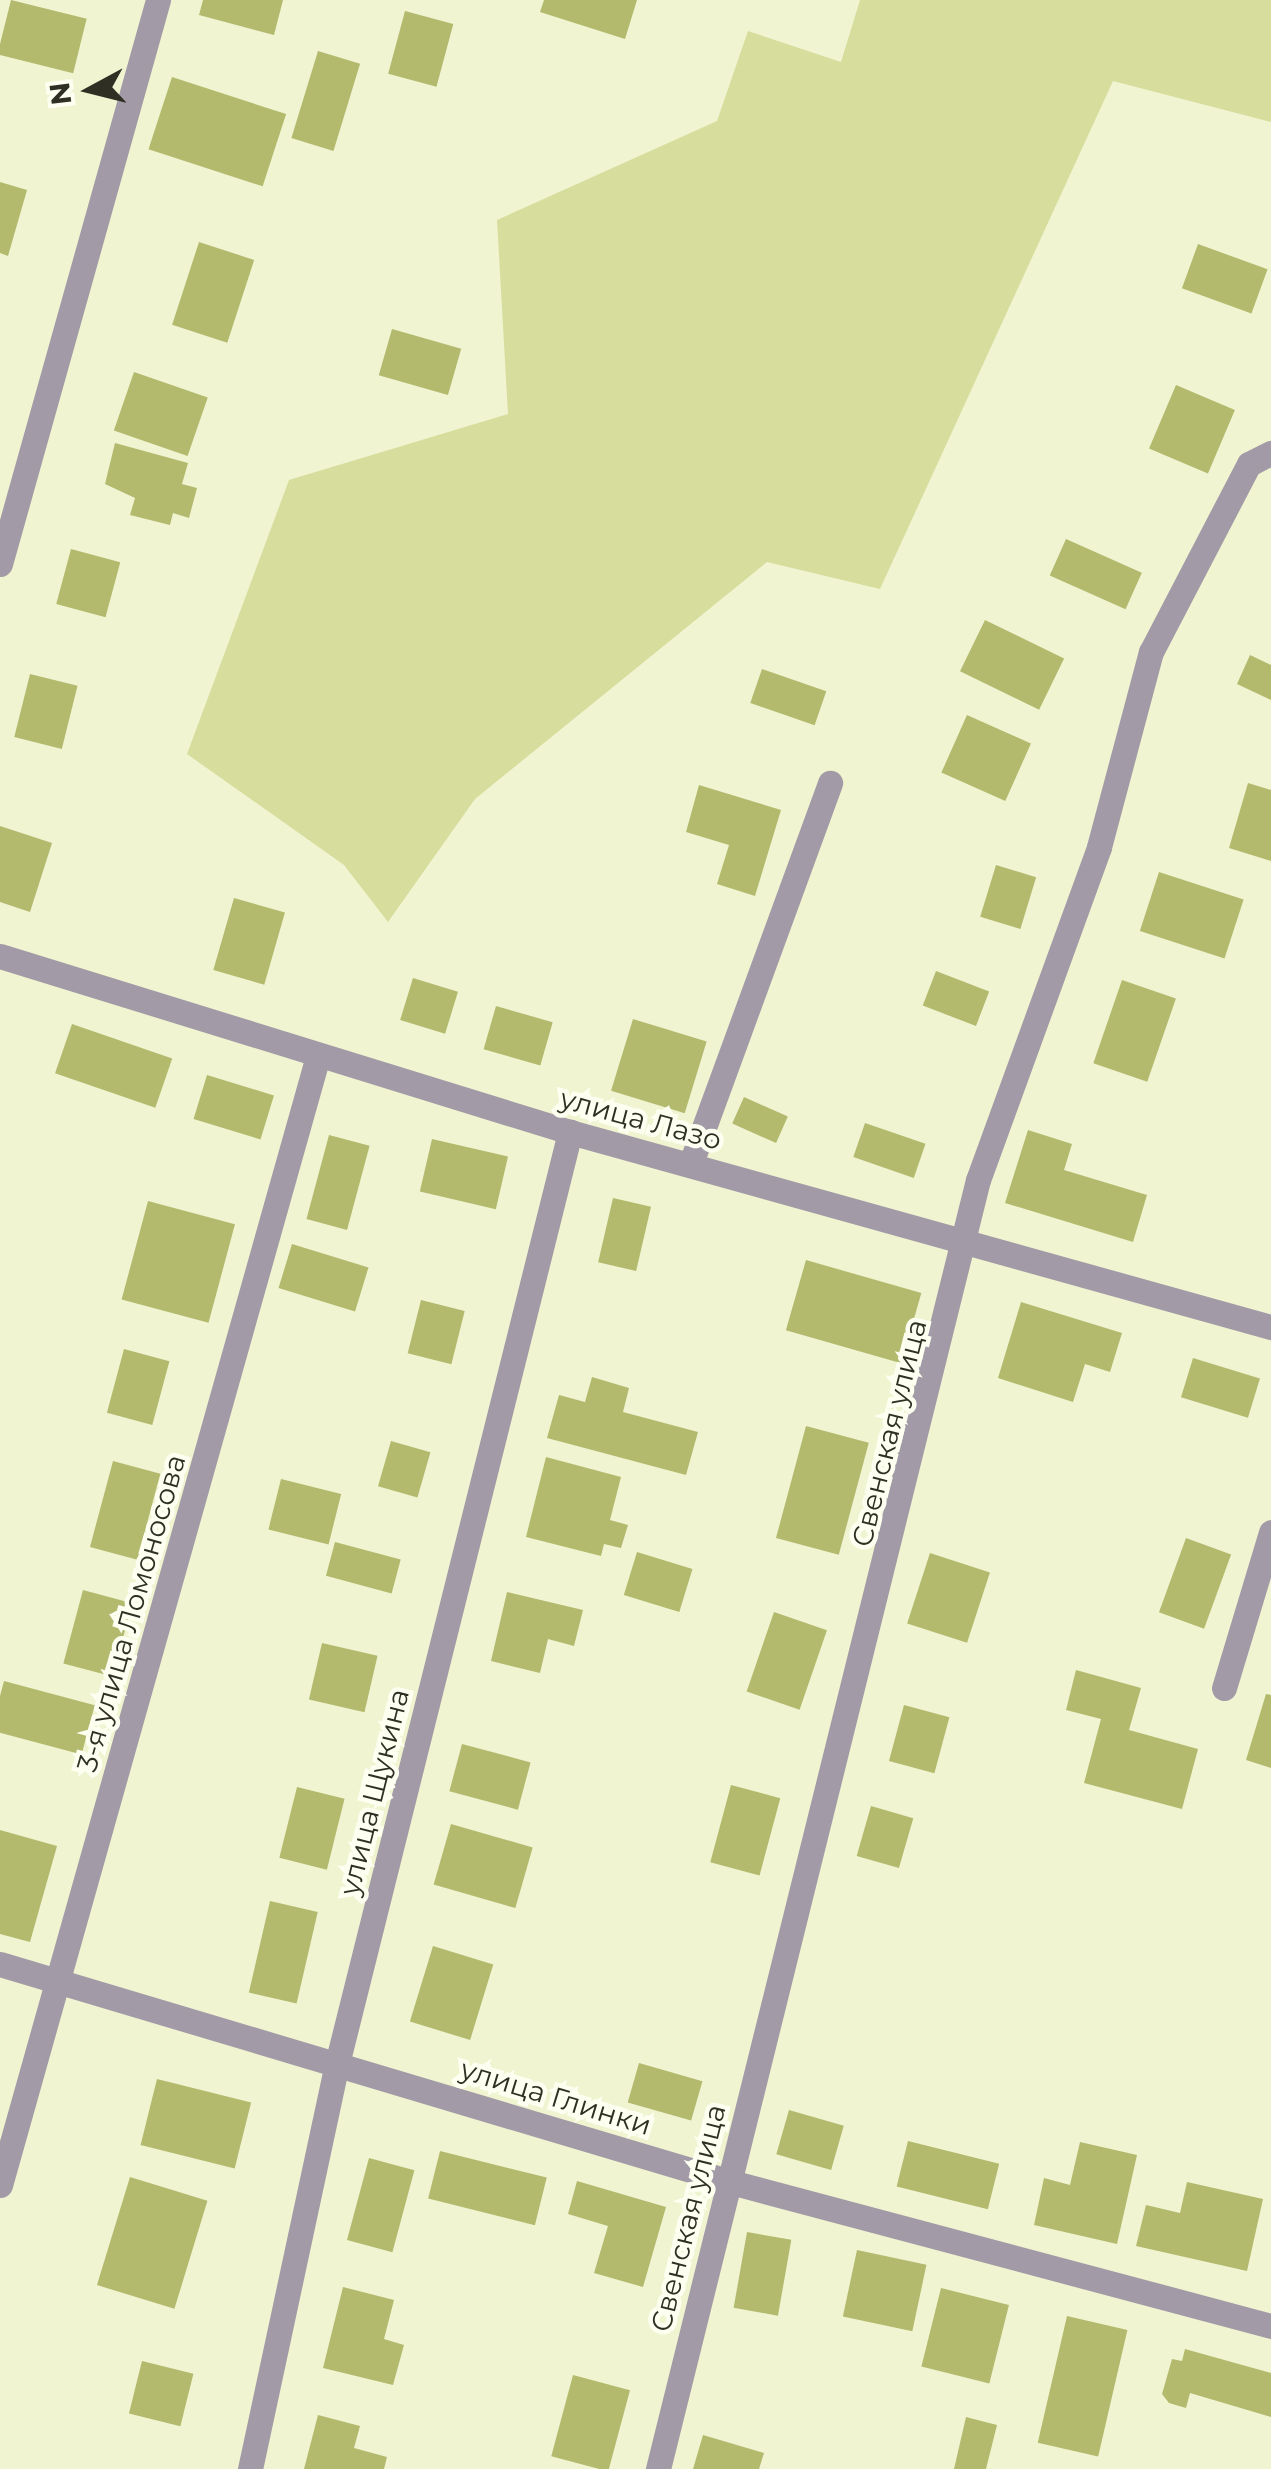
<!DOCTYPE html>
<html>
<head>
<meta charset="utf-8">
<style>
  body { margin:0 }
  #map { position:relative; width:1271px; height:2469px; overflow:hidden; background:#f0f4d1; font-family:Montserrat,sans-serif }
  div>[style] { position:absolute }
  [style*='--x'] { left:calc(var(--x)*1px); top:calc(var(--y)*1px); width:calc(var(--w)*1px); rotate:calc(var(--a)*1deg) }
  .green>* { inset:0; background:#d7dd9d }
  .building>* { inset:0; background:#b3ba6e; transform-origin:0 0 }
  .minor>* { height:25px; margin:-12.5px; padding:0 12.5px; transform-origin:12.5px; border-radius:12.5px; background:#a29aa6 }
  span { translate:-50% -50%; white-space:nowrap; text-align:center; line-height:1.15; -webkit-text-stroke:9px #fdfff1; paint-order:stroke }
  .street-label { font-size:28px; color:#2f3023 }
  .north { position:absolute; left:40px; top:40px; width:100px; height:100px; -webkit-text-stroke:8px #fdfff1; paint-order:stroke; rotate:263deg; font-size:28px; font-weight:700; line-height:40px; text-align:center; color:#2f3023 }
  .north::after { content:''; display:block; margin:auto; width:35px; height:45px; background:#2f3023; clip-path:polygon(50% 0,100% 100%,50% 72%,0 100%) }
</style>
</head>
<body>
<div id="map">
  <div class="green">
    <i style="clip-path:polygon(860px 0,1271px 0,1271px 122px,1113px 81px,880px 589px,767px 562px,475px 799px,388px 922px,344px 865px,187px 754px,289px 480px,508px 414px,497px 220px,717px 121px,748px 31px,841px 62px)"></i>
  </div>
  <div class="building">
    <i style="left:11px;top:0;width:78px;height:56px;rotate:14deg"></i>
    <i style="clip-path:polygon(203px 0,283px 0,274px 35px,199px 15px)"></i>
    <i style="clip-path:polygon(544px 0,637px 0,625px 39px,540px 12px)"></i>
    <i style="left:405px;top:11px;width:50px;height:65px;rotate:15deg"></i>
    <i style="left:318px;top:51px;width:44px;height:91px;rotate:17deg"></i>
    <i style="left:172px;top:77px;width:120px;height:76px;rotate:18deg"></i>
    <i style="clip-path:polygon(0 182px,27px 190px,8px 256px,0 253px)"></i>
    <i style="left:199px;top:242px;width:58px;height:87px;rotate:18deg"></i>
    <i style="left:1198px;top:244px;width:74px;height:47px;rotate:20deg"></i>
    <i style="left:392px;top:329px;width:72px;height:48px;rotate:16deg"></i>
    <i style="left:134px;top:372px;width:78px;height:62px;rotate:19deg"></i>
    <i style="left:1176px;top:385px;width:64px;height:69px;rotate:23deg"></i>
    <i style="clip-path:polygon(115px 443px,188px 463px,182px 484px,197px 488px,189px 518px,173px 513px,170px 525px,130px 515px,135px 498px,105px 484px)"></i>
    <i style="left:1066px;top:539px;width:83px;height:40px;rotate:24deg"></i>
    <i style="left:71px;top:549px;width:51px;height:57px;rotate:15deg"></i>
    <i style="left:985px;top:620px;width:88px;height:57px;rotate:26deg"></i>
    <i style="clip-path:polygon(1250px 655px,1271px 665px,1271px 700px,1237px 684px)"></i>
    <i style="left:762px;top:669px;width:68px;height:36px;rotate:19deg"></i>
    <i style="left:30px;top:674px;width:49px;height:65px;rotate:14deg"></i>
    <i style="left:967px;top:715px;width:70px;height:63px;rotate:24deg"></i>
    <i style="clip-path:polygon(1248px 783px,1271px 790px,1271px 861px,1229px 848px)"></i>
    <i style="clip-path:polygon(699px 785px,781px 810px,755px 896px,717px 884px,729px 845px,686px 832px)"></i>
    <i style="clip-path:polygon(0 826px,52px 843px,30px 912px,0 902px)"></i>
    <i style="left:996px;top:865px;width:42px;height:54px;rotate:17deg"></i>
    <i style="left:1159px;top:872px;width:89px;height:62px;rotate:18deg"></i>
    <i style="left:234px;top:898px;width:53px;height:75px;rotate:16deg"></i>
    <i style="left:936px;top:971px;width:57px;height:37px;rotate:21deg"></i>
    <i style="left:413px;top:978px;width:47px;height:44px;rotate:17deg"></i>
    <i style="left:1122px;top:980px;width:57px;height:88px;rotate:19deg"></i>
    <i style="left:496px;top:1006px;width:59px;height:45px;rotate:16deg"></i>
    <i style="left:633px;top:1019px;width:77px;height:75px;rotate:17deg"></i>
    <i style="left:72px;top:1024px;width:106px;height:52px;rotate:19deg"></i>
    <i style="left:207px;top:1075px;width:70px;height:46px;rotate:17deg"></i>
    <i style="left:744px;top:1097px;width:48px;height:29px;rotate:24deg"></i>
    <i style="left:865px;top:1123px;width:64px;height:36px;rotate:19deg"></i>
    <i style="clip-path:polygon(1028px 1130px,1072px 1144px,1064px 1170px,1147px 1195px,1133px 1242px,1005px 1203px)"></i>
    <i style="left:329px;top:1135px;width:42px;height:87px;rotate:15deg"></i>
    <i style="left:432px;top:1139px;width:78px;height:54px;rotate:13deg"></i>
    <i style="left:613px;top:1198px;width:39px;height:66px;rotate:13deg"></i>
    <i style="left:148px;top:1201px;width:90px;height:102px;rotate:15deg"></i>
    <i style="left:292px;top:1244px;width:80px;height:46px;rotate:17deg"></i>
    <i style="left:806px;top:1260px;width:120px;height:73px;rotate:16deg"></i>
    <i style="left:421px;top:1300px;width:45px;height:55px;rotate:14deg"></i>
    <i style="clip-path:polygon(1021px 1302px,1122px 1333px,1110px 1372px,1085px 1364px,1073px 1402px,998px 1378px)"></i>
    <i style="left:124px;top:1349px;width:47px;height:66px;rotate:15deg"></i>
    <i style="left:1193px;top:1358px;width:70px;height:41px;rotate:17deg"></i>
    <i style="clip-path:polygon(592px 1377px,629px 1388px,623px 1412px,698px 1432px,686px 1475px,547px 1438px,559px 1395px,585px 1402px)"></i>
    <i style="left:806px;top:1426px;width:65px;height:116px;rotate:15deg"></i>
    <i style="left:391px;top:1441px;width:41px;height:47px;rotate:16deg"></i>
    <i style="clip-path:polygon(546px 1457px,621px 1477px,610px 1520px,628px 1525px,621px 1548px,604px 1544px,601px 1556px,526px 1537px)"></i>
    <i style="left:113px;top:1461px;width:49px;height:89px;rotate:15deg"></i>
    <i style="left:281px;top:1479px;width:62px;height:52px;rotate:14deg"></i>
    <i style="left:1186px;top:1538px;width:48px;height:79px;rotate:20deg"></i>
    <i style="left:335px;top:1542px;width:68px;height:35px;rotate:15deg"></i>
    <i style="left:637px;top:1552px;width:58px;height:45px;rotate:17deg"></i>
    <i style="left:930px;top:1553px;width:63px;height:74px;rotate:18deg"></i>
    <i style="left:83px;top:1590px;width:51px;height:76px;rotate:15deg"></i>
    <i style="clip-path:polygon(507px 1592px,583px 1610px,574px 1646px,548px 1639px,540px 1673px,491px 1661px)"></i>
    <i style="left:774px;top:1612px;width:56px;height:84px;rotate:19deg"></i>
    <i style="left:322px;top:1643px;width:57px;height:58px;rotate:13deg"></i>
    <i style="clip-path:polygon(1076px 1670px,1141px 1688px,1129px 1730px,1198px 1749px,1182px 1809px,1084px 1783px,1101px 1719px,1066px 1710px)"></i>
    <i style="left:4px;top:1681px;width:94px;height:51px;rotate:15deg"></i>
    <i style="clip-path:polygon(1266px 1694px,1271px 1695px,1271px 1768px,1246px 1760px)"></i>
    <i style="left:904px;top:1705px;width:47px;height:58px;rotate:15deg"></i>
    <i style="left:462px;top:1744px;width:71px;height:49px;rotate:15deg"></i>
    <i style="left:731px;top:1785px;width:51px;height:80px;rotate:15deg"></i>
    <i style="left:297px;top:1787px;width:49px;height:73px;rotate:14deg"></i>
    <i style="left:871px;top:1806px;width:44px;height:52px;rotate:16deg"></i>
    <i style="left:451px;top:1824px;width:85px;height:63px;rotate:16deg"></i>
    <i style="clip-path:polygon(0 1830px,57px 1846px,30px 1942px,0 1934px)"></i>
    <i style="left:270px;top:1901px;width:49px;height:94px;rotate:13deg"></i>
    <i style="left:433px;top:1946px;width:63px;height:79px;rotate:17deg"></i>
    <i style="left:639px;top:2063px;width:66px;height:41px;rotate:16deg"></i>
    <i style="left:157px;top:2079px;width:97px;height:68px;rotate:14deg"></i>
    <i style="left:789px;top:2110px;width:57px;height:46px;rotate:16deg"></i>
    <i style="left:908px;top:2141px;width:94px;height:47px;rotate:14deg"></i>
    <i style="clip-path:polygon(1080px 2142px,1137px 2155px,1117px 2244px,1034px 2225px,1044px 2178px,1070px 2185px)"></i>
    <i style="left:440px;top:2151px;width:110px;height:49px;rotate:14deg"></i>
    <i style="left:369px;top:2158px;width:47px;height:85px;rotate:15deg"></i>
    <i style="left:130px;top:2177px;width:81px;height:113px;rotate:17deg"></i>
    <i style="clip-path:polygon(577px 2181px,666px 2207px,643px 2287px,594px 2273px,608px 2226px,568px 2214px)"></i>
    <i style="clip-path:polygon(1187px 2182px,1263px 2199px,1247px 2271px,1136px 2246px,1146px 2205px,1180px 2213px)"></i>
    <i style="left:747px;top:2232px;width:45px;height:77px;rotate:10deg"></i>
    <i style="left:857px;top:2250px;width:71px;height:68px;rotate:12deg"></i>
    <i style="clip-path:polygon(343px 2287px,394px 2300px,384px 2339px,404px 2345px,393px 2385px,323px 2368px)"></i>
    <i style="left:941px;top:2288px;width:70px;height:81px;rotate:14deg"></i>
    <i style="left:1067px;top:2316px;width:62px;height:130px;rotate:13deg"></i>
    <i style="clip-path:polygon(1185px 2349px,1271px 2373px,1271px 2417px,1190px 2393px,1186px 2408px,1169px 2403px,1162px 2394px,1172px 2359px,1182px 2361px)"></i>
    <i style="left:142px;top:2361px;width:53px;height:54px;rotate:14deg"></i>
    <i style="left:573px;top:2375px;width:59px;height:84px;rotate:15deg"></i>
    <i style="clip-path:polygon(318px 2415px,360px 2426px,354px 2448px,387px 2457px,384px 2469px,304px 2469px)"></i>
    <i style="clip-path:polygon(966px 2417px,997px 2425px,986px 2469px,954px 2469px)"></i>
    <i style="clip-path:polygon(703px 2435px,764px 2453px,759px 2469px,693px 2469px)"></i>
  </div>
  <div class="minor">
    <i style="--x:0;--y:564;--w:586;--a:-74.35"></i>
    <i style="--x:0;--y:956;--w:597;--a:17.16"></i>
    <i style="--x:570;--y:1132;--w:728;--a:15.55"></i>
    <i style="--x:691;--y:1163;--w:405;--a:-69.9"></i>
    <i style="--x:1224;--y:1688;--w:163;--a:-73.2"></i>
    <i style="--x:0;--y:1964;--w:759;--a:16.62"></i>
    <i style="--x:727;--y:2181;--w:563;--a:14.92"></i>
    <i style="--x:0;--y:2185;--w:1173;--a:-74.27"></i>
    <i style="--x:250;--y:2469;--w:418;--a:-77.9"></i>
    <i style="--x:338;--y:2060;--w:957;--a:-75.96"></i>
    <i style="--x:658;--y:2469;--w:1328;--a:-76.06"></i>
    <i style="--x:978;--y:1180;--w:354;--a:-70"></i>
    <i style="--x:1099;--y:847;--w:202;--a:-75.1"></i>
    <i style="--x:1151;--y:652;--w:212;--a:-62.5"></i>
    <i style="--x:1249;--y:464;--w:25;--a:-27"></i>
  </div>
  <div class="street-label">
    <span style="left:641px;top:1119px;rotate:15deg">улица Лазо</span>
    <span style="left:889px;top:1433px;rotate:-76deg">Свенская улица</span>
    <span style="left:131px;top:1613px;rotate:-74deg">3-я улица Ломоносова</span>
    <span style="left:374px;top:1792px;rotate:-76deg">улица Щукина</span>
    <span style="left:556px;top:2097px;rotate:17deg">улица Глинки</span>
    <span style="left:688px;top:2218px;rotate:-76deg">Свенская улица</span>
  </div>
  <div class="north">N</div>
</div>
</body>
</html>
